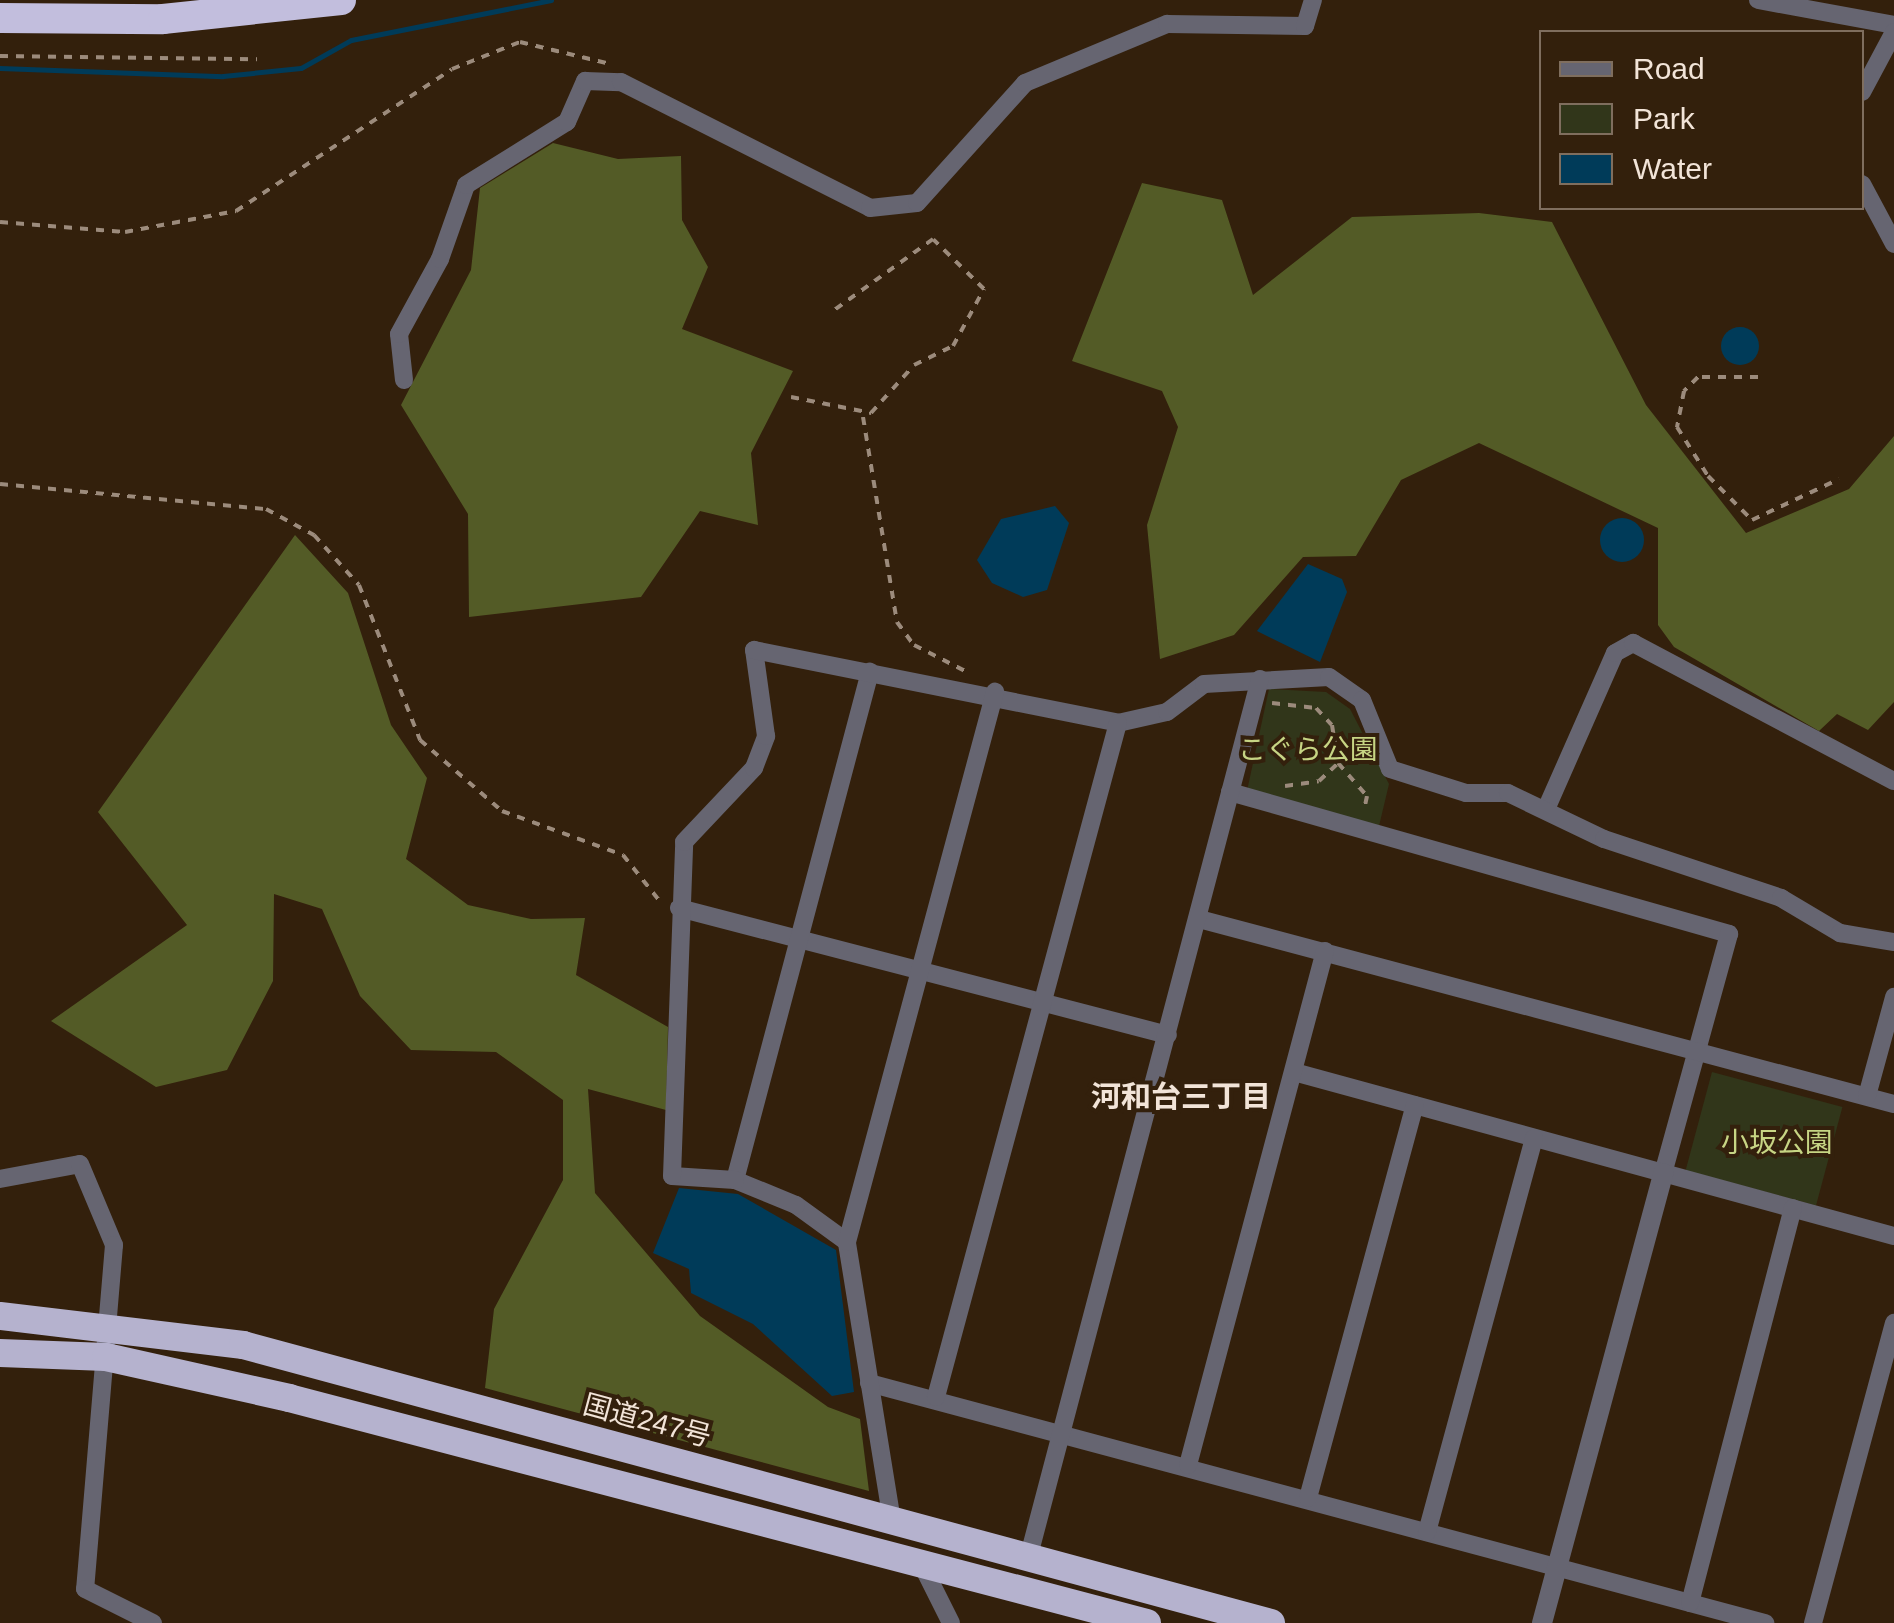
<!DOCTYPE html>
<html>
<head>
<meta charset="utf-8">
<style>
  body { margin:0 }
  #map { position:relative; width:1894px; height:1623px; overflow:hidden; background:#33200c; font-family:Arial,"Noto Sans JP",sans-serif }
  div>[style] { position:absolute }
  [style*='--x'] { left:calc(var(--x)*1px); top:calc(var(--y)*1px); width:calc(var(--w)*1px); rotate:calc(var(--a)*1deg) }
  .green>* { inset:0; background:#31361a; transform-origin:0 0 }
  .forest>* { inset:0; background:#535b26 }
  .water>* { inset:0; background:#003b59 }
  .round { border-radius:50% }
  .stream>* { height:5px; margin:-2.5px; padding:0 2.5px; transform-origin:2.5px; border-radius:2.5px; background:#003b59 }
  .path>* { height:4px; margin-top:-2px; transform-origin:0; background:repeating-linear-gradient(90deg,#9c8b7c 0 8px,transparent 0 16px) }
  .minor>* { height:18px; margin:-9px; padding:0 9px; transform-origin:9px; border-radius:9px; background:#666571 }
  .tertiary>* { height:20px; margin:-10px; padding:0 10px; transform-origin:10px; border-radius:10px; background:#666571 }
  .trunk>* { height:28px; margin:-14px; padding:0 14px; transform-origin:14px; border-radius:14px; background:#b5b2ce }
  .motorway>* { height:30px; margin:-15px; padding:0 15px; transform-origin:15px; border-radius:15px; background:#c2bedd }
  span { translate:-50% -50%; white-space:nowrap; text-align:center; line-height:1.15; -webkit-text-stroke:8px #33200c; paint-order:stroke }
  .park-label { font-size:28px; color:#c7d584 }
  .street-label { font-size:28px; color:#f2e4d8 }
  .neighbourhood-label { font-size:30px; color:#f2e4d8; font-weight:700 }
  .legend { position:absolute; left:1539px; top:30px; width:325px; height:180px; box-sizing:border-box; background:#33200c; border:2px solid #7f6e5e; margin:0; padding:12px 18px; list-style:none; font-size:30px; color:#f2e4d8 }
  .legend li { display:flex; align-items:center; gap:20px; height:50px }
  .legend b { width:50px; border:2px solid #7f6e5e }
</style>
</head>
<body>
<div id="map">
  <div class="green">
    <i style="clip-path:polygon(1269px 689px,1326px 692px,1350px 709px,1389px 784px,1379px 826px,1247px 791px)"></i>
    <i style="left:1712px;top:1072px;width:135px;height:102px;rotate:15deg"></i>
  </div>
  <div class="forest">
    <i style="clip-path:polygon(553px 143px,618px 159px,681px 156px,682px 220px,708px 267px,682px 329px,793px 371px,751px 453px,758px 525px,700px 511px,641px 597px,469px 617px,468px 514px,401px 405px,471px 270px,480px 188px)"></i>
    <i style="clip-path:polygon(1142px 183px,1222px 200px,1253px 295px,1352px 217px,1479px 213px,1552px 222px,1646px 405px,1746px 533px,1849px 489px,1894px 436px,1894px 702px,1868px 730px,1837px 714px,1819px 731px,1674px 647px,1658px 625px,1658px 528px,1479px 443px,1401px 480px,1356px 556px,1303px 557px,1234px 635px,1160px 659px,1147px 525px,1178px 427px,1162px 391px,1072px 361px)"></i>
    <i style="clip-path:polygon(295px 535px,348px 593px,391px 725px,427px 778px,406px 859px,468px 905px,531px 919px,585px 918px,576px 975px,668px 1027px,666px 1110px,588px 1089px,595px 1193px,700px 1316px,828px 1407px,860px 1419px,869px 1491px,485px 1388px,494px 1309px,563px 1180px,563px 1100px,496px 1052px,411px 1050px,360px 996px,322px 909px,274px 894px,273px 981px,227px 1070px,156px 1087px,51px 1021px,187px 925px,98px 812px)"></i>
  </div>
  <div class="water">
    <i class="round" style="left:1721px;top:327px;width:38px;height:38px"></i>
    <i style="clip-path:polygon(1055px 506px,1069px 523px,1047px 590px,1023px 597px,992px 583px,977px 560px,1001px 519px)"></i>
    <i class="round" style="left:1600px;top:518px;width:44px;height:44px"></i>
    <i style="clip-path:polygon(1308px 564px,1342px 579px,1347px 592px,1320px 662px,1257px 631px)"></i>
    <i style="clip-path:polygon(679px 1188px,738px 1194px,836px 1250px,854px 1392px,832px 1396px,753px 1324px,691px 1293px,689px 1269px,653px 1253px)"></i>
  </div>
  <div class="stream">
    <i style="--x:0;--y:68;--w:223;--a:2.1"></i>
    <i style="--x:223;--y:76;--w:78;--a:-5.9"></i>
    <i style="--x:301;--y:68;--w:57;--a:-29.2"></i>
    <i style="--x:351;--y:40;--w:204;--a:-11.3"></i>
  </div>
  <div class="path">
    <i style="--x:0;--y:56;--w:257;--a:0.7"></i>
    <i style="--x:0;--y:222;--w:125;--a:4.6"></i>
    <i style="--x:125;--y:232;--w:113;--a:-10.7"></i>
    <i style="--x:236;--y:211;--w:258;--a:-33.3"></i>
    <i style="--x:452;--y:69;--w:73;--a:-21.7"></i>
    <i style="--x:520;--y:42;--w:93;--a:13.7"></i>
    <i style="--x:1758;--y:377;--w:60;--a:180"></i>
    <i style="--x:1698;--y:377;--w:20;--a:135"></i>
    <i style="--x:1684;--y:391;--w:37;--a:101"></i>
    <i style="--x:1677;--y:427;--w:58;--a:57.7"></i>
    <i style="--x:1708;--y:476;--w:62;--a:45"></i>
    <i style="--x:1752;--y:520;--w:96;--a:-25.2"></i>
    <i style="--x:791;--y:397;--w:82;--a:11.3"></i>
    <i style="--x:871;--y:413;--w:64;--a:-48.1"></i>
    <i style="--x:914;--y:365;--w:43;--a:-26"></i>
    <i style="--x:953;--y:346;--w:65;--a:-61.5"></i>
    <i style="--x:984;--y:289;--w:71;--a:-135.6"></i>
    <i style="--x:933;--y:239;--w:127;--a:144.3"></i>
    <i style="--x:863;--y:417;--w:208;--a:80.6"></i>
    <i style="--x:897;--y:622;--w:29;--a:54"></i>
    <i style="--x:914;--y:645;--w:62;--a:27"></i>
    <i style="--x:0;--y:484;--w:267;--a:5.4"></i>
    <i style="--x:266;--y:509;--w:55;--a:28.4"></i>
    <i style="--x:314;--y:535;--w:67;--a:48"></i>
    <i style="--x:359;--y:585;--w:167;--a:68.5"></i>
    <i style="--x:420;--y:740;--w:108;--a:40.9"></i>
    <i style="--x:502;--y:811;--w:129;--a:20"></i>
    <i style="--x:623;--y:855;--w:63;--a:51.5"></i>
    <i style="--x:1272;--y:703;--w:44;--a:6.5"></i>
    <i style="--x:1316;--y:708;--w:23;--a:47"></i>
    <i style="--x:1332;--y:725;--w:38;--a:81"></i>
    <i style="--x:1338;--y:763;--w:44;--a:48.7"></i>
    <i style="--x:1367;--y:796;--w:14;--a:102"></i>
    <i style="--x:1285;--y:786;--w:34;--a:-8"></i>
    <i style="--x:1319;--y:781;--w:26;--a:-43"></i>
  </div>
  <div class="minor">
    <i style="--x:1758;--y:0;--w:138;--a:10.4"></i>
    <i style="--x:1862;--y:92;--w:68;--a:-61.9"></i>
    <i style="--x:1862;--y:184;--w:68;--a:61.9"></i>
    <i style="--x:404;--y:380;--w:46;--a:-96.2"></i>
    <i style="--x:399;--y:334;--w:85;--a:-61.3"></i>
    <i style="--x:440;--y:259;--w:78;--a:-70.6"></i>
    <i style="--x:466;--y:185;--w:119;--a:-32"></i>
    <i style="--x:567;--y:122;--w:45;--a:-66.3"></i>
    <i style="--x:585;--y:81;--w:36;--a:2"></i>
    <i style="--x:621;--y:82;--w:279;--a:26.8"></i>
    <i style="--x:870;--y:208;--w:47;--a:-6.1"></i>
    <i style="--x:917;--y:203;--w:161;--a:-48"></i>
    <i style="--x:1025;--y:83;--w:154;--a:-22.6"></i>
    <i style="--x:1167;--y:24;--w:138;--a:0.8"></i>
    <i style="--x:1305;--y:26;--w:27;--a:-73"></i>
    <i style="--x:1230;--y:792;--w:519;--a:15.88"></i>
    <i style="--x:1729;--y:934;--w:248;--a:105.4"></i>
    <i style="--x:1547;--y:807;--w:168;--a:-66.2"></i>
    <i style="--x:1615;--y:653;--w:21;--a:-29"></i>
    <i style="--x:1633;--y:643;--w:295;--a:27.9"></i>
    <i style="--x:679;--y:908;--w:505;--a:14.56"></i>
    <i style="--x:1199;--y:919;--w:719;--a:14.91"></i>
    <i style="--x:1294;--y:1072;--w:622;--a:15.29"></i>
    <i style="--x:1867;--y:1096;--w:103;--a:-74.7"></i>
    <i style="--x:0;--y:1179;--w:81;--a:-10.6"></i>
    <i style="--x:80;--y:1164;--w:88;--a:67.2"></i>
    <i style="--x:114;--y:1245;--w:345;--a:94.8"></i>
    <i style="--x:85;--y:1589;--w:76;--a:26.6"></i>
    <i style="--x:735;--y:1180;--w:526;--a:-75.12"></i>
    <i style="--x:847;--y:1242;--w:63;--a:-144"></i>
    <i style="--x:796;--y:1205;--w:66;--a:-157.7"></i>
    <i style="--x:735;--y:1180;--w:63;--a:-176.4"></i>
    <i style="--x:672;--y:1176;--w:334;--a:-87.9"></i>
    <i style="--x:684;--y:842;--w:102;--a:-46.6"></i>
    <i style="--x:754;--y:768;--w:34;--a:-69"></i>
    <i style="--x:766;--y:736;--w:87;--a:-97.9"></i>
    <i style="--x:754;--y:650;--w:371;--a:11.3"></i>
    <i style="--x:1118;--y:723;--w:50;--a:-12.7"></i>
    <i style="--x:1167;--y:712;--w:46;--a:-37.1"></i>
    <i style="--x:1204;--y:684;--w:125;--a:-3.2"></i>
    <i style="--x:1329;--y:677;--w:40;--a:34.9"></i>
    <i style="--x:1362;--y:700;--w:74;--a:67.9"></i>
    <i style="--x:1390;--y:769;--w:80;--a:17.5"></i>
    <i style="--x:1466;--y:793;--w:42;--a:0"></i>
    <i style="--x:1508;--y:793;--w:106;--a:25.6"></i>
    <i style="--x:1604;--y:839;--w:187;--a:18.4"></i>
    <i style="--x:1781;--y:898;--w:69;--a:30.7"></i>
    <i style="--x:1840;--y:933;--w:55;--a:9.5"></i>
    <i style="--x:869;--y:1383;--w:928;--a:15"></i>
    <i style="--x:936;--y:1397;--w:698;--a:-74.89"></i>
    <i style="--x:1188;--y:1465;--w:532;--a:-75.08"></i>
    <i style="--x:1308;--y:1498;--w:407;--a:-74.8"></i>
    <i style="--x:892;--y:1521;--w:283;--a:-99.2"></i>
    <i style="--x:847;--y:1242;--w:570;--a:-74.94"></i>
    <i style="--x:1427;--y:1532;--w:408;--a:-74.8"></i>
    <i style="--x:1028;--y:1559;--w:910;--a:-75.23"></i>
    <i style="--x:920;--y:1561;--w:69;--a:63.4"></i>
    <i style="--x:1690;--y:1603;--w:408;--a:-75.4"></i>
    <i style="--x:1813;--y:1623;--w:311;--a:-74.9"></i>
  </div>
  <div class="tertiary">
    <i style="--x:1542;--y:1623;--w:466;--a:-74.9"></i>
  </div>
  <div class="trunk">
    <i style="--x:0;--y:1316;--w:245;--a:6.8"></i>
    <i style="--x:243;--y:1345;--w:1065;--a:15.13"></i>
    <i style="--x:0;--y:1353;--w:106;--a:2.2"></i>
    <i style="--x:106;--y:1357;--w:188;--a:12.6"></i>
    <i style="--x:289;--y:1398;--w:887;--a:14.69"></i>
  </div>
  <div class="motorway">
    <i style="--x:0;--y:18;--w:163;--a:0.4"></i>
    <i style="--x:163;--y:19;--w:179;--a:-6.1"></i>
  </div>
  <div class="park-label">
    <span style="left:1308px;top:750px">こぐら公園</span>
    <span style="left:1777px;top:1143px">小坂公園</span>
  </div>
  <div class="street-label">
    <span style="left:647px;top:1421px;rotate:15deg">国道247号</span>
  </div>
  <div class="neighbourhood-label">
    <span style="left:1181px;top:1097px">河和台三丁目</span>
  </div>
  <ul class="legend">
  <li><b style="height:12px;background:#666571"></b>Road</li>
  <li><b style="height:28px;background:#31361a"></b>Park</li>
  <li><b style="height:28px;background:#003b59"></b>Water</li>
  </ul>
</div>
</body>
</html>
